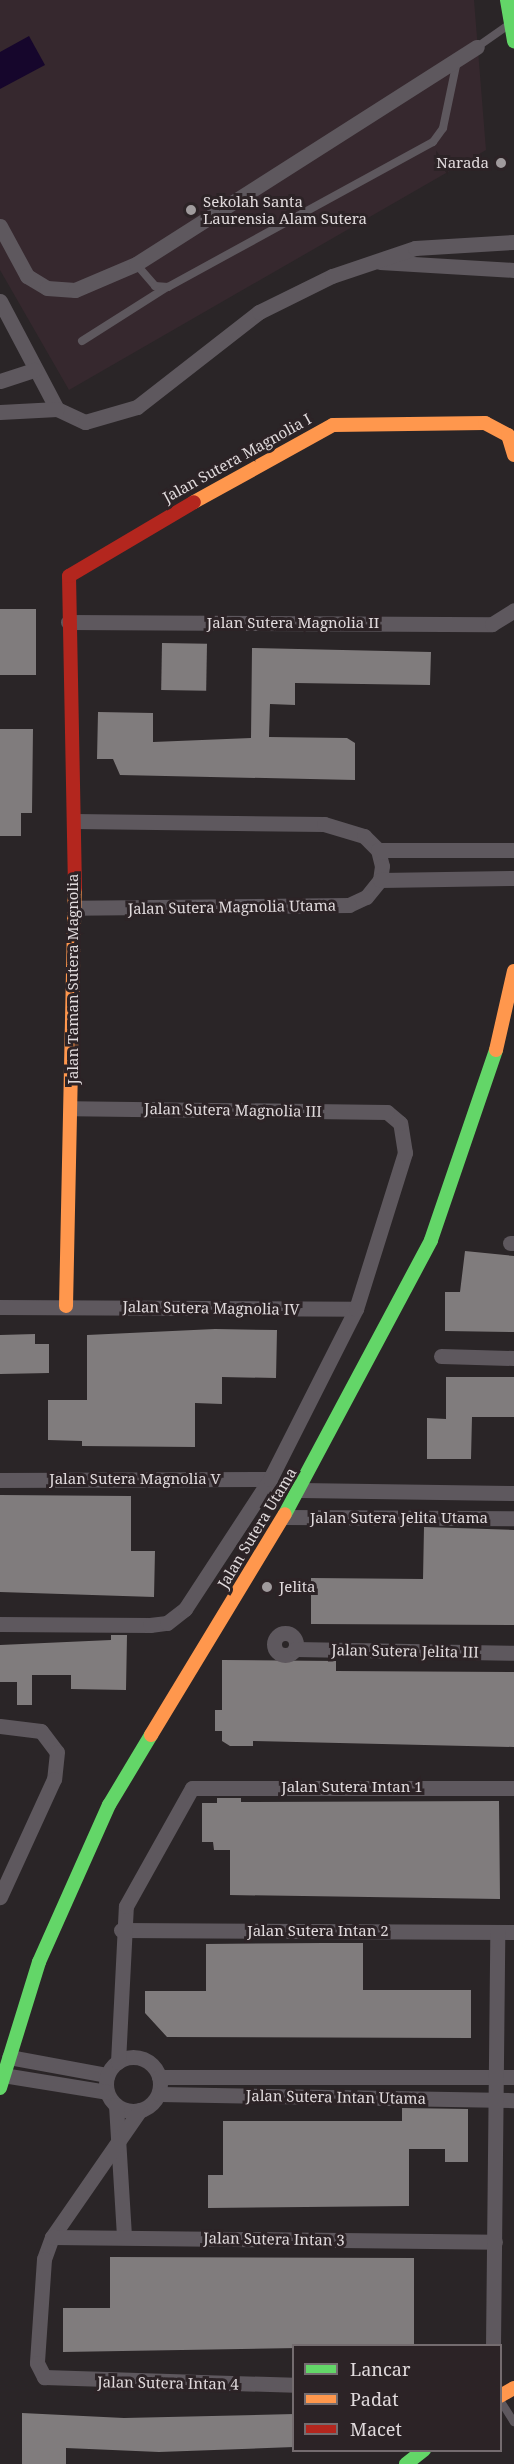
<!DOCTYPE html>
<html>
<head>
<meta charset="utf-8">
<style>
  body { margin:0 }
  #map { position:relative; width:514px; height:2464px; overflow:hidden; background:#2a2527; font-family:"Noto Serif",serif }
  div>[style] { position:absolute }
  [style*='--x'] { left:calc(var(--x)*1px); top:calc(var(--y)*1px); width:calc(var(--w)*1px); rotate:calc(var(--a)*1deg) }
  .built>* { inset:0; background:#36282e }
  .water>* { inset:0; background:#16062c }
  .building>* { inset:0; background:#807c7d; transform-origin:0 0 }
  .lane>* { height:8px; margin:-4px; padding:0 4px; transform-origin:4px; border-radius:4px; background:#5e585e }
  .street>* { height:15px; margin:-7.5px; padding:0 7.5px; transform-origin:7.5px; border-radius:7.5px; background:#5e585e }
  .street>.ring { margin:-7.5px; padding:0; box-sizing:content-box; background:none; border:15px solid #5e585e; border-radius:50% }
  .fast>* { height:14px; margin:-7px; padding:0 7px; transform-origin:7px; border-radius:7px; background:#63d668 }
  .slow>* { height:14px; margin:-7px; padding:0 7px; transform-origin:7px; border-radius:7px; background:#ff974d }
  .jam>* { height:14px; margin:-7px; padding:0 7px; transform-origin:7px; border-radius:7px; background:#b3261e }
  .dots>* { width:16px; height:16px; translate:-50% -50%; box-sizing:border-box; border:3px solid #2c2326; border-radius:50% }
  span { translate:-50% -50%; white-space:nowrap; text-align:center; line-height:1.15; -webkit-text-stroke:6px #2c2326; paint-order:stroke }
  .poi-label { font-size:15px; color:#e0dadc }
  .right { translate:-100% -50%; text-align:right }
  .left { translate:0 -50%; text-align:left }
  .street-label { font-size:15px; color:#e0dadc }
  .legend { position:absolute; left:292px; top:2344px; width:210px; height:108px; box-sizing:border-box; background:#2c2326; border:2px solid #746c6f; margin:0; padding:8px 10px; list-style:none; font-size:18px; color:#e0dadc }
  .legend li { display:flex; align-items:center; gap:12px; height:30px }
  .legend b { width:30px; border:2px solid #746c6f }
</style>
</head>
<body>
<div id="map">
  <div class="built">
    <i style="clip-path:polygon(0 0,474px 0,486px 150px,69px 390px,0 270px)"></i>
  </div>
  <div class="water">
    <i style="clip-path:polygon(29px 36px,45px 65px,0 89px,0 52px)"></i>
  </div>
  <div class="building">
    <i style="left:0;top:609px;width:36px;height:66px"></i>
    <i style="left:162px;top:643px;width:45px;height:47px;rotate:1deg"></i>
    <i style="clip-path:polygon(252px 648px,431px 652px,430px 685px,295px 683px,295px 705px,270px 704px,269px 737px,347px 738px,355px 743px,355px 780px,120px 775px,113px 759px,97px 759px,98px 712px,153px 713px,153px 742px,251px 738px)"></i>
    <i style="clip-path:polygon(0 729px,33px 729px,32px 813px,21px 813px,21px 836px,0 836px)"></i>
    <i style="clip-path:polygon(465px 1251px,514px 1256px,514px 1332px,445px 1331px,445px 1292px,460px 1292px)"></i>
    <i style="clip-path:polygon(215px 1329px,277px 1330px,276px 1378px,222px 1377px,222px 1404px,195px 1403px,195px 1447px,82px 1446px,82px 1441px,48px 1440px,48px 1400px,87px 1400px,87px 1335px)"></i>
    <i style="clip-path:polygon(35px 1334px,35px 1344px,49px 1344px,49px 1373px,0 1374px,0 1335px)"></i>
    <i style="clip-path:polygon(446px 1377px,514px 1377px,514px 1417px,472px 1417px,471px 1459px,427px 1459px,427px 1418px,446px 1419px)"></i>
    <i style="clip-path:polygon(0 1495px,131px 1496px,131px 1551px,155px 1551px,154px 1597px,0 1592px)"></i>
    <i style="clip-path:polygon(424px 1527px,514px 1530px,514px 1625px,311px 1624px,311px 1578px,423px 1579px)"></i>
    <i style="clip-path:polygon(111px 1635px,127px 1635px,126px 1690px,71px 1689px,71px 1675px,32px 1675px,32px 1705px,17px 1705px,17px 1682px,0 1682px,0 1645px,111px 1640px)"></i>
    <i style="clip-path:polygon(222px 1660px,336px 1661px,336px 1671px,514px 1672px,514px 1747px,253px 1741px,253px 1746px,230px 1746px,222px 1741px,222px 1731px,215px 1731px,215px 1710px,222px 1710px)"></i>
    <i style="clip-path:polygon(217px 1798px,241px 1798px,241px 1802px,499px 1801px,500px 1899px,230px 1895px,230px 1850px,214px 1850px,213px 1842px,202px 1842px,202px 1803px,217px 1803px)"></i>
    <i style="clip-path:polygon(324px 1943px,363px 1943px,363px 1990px,471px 1990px,471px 2038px,167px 2037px,145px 2013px,145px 1991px,206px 1991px,206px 1944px)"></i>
    <i style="clip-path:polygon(402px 2108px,468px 2109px,468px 2162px,445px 2162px,445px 2149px,409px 2149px,409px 2206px,208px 2208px,208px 2175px,223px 2175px,223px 2121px,402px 2121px)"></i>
    <i style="clip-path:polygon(110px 2257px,414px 2258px,414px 2346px,63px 2352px,63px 2308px,110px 2308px)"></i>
    <i style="clip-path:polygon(22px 2413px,124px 2418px,294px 2414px,294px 2447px,159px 2452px,66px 2448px,66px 2464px,22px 2464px)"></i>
  </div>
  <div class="lane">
    <i style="--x:477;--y:47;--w:40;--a:-34.9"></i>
    <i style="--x:136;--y:264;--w:29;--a:49"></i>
    <i style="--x:155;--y:286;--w:13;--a:4"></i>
    <i style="--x:168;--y:287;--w:302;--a:-28.7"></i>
    <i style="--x:433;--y:142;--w:17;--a:-54"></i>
    <i style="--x:443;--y:128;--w:68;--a:-78.2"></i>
    <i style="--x:82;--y:341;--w:101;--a:-32.4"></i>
    <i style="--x:500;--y:2400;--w:26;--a:58"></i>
  </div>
  <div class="street">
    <i style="--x:0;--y:226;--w:57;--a:61.6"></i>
    <i style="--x:27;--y:276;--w:23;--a:31"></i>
    <i style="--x:47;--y:288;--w:28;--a:4"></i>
    <i style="--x:75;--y:290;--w:66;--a:-23.1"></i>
    <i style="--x:136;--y:264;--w:404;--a:-32.5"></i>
    <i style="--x:380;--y:262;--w:134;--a:3.4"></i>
    <i style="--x:0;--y:301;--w:122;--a:62.2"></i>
    <i style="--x:57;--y:409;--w:31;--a:25"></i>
    <i style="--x:85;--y:422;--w:54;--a:-16.1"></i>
    <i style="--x:137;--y:407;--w:155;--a:-37.9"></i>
    <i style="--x:259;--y:312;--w:81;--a:-26.3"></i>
    <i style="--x:332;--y:276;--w:88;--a:-18.6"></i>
    <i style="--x:415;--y:248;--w:99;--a:-3.5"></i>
    <i style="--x:0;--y:381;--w:36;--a:-18"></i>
    <i style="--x:0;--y:412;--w:57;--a:-3"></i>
    <i style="--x:68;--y:622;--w:424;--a:0.3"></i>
    <i style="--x:492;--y:624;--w:26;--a:-32"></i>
    <i style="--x:74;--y:821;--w:250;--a:0.7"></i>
    <i style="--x:324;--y:824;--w:42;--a:16.7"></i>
    <i style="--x:364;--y:836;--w:20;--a:45"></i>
    <i style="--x:378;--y:850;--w:16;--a:76"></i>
    <i style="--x:382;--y:866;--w:14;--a:98"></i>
    <i style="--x:380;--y:880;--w:22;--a:129"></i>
    <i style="--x:366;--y:897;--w:19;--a:155"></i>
    <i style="--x:349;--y:905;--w:274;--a:179.4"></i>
    <i style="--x:378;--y:850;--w:136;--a:0"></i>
    <i style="--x:380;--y:880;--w:134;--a:-0.9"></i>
    <i style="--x:510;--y:1243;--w:4;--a:0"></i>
    <i style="--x:0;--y:1307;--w:356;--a:0.3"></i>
    <i style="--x:441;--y:1356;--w:73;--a:1.6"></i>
    <i style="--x:0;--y:1480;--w:270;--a:-0.2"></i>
    <i style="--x:300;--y:1490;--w:214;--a:0.8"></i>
    <i style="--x:285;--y:1517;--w:229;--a:0.3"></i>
    <i style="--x:0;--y:1624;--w:150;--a:0.4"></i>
    <i style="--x:150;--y:1625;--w:17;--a:-7"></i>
    <i style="--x:167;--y:1623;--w:23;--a:-38"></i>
    <i style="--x:185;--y:1609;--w:155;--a:-56.8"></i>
    <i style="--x:270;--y:1479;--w:191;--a:-63.2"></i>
    <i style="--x:356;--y:1309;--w:164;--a:-72.6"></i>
    <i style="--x:405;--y:1153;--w:30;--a:-99"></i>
    <i style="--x:400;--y:1123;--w:17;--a:-140"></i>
    <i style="--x:387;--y:1112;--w:315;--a:-179.3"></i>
    <i class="ring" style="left:274px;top:1633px;width:7px;height:7px"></i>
    <i style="--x:295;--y:1649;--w:219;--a:1"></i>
    <i style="--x:0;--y:1726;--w:41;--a:7"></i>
    <i style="--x:41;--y:1731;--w:26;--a:53"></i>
    <i style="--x:57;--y:1752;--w:27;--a:96"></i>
    <i style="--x:54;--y:1779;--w:130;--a:114.6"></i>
    <i style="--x:121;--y:1930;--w:393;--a:0.3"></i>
    <i style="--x:9;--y:2057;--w:100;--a:10.4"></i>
    <i class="ring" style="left:106px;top:2057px;width:39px;height:39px"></i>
    <i style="--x:118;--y:2062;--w:156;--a:-87.1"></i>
    <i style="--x:126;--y:1906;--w:135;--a:-60.8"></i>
    <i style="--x:192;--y:1788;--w:322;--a:0"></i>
    <i style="--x:3;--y:2075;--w:105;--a:9.3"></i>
    <i style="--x:159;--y:2077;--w:355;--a:0"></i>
    <i style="--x:159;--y:2094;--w:355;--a:1"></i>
    <i style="--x:116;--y:2105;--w:132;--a:86.5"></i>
    <i style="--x:140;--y:2110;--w:155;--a:124.7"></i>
    <i style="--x:52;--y:2237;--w:23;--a:110"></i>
    <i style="--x:44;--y:2259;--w:104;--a:93.9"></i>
    <i style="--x:37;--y:2363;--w:16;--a:63"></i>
    <i style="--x:44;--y:2377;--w:250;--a:1.8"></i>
    <i style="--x:52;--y:2237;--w:443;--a:0.6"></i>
    <i style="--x:493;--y:2346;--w:414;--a:-89.4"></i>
  </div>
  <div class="fast">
    <i style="--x:507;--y:0;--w:42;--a:80.3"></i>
    <i style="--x:285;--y:1514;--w:310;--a:-61.9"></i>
    <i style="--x:431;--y:1240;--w:201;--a:-71.1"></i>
    <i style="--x:0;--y:2088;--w:132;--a:-72.8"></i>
    <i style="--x:39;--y:1962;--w:172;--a:-66"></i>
    <i style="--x:109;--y:1805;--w:82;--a:-59"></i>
    <i style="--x:406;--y:2464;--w:23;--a:-38"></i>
  </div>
  <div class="slow">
    <i style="--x:194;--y:502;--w:159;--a:-29"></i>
    <i style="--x:333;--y:425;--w:152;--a:-0.8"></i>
    <i style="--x:485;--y:423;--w:26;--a:28"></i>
    <i style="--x:508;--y:435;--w:21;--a:73"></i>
    <i style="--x:496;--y:1050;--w:81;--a:-77.2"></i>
    <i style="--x:66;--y:1306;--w:418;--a:-88.8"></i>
    <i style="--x:151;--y:1735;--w:258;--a:-58.8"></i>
    <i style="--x:500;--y:2396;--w:16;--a:-30"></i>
  </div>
  <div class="jam">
    <i style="--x:75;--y:888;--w:312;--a:-91.1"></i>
    <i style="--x:69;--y:576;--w:145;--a:-30.6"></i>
  </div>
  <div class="dots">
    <i style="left:501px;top:163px;background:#a09b9d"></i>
    <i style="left:191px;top:210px;background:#a09b9d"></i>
    <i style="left:267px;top:1587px;background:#a09b9d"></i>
  </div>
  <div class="poi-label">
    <span class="right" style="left:489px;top:163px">Narada</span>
    <span class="left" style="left:203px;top:210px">Sekolah Santa<br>Laurensia Alam Sutera</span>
    <span class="left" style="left:279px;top:1587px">Jelita</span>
  </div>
  <div class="street-label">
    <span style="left:237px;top:458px;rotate:-29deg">Jalan Sutera Magnolia I</span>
    <span style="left:293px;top:623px">Jalan Sutera Magnolia II</span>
    <span style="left:232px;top:907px;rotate:-1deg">Jalan Sutera Magnolia Utama</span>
    <span style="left:73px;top:979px;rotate:-90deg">Jalan Taman Sutera Magnolia</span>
    <span style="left:233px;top:1110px;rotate:1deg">Jalan Sutera Magnolia III</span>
    <span style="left:211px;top:1308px;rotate:1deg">Jalan Sutera Magnolia IV</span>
    <span style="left:135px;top:1479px">Jalan Sutera Magnolia V</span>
    <span style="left:399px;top:1518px">Jalan Sutera Jelita Utama</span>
    <span style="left:257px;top:1528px;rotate:-59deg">Jalan Sutera Utama</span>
    <span style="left:405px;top:1651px;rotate:1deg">Jalan Sutera Jelita III</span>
    <span style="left:352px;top:1787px">Jalan Sutera Intan 1</span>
    <span style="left:318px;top:1931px">Jalan Sutera Intan 2</span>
    <span style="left:336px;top:2097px;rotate:1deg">Jalan Sutera Intan Utama</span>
    <span style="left:274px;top:2239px;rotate:1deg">Jalan Sutera Intan 3</span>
    <span style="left:168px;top:2383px;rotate:1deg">Jalan Sutera Intan 4</span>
  </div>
  <ul class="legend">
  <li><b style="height:8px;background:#63d668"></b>Lancar</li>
  <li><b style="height:8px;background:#ff974d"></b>Padat</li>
  <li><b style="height:8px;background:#b3261e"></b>Macet</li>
  </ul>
</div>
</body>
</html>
